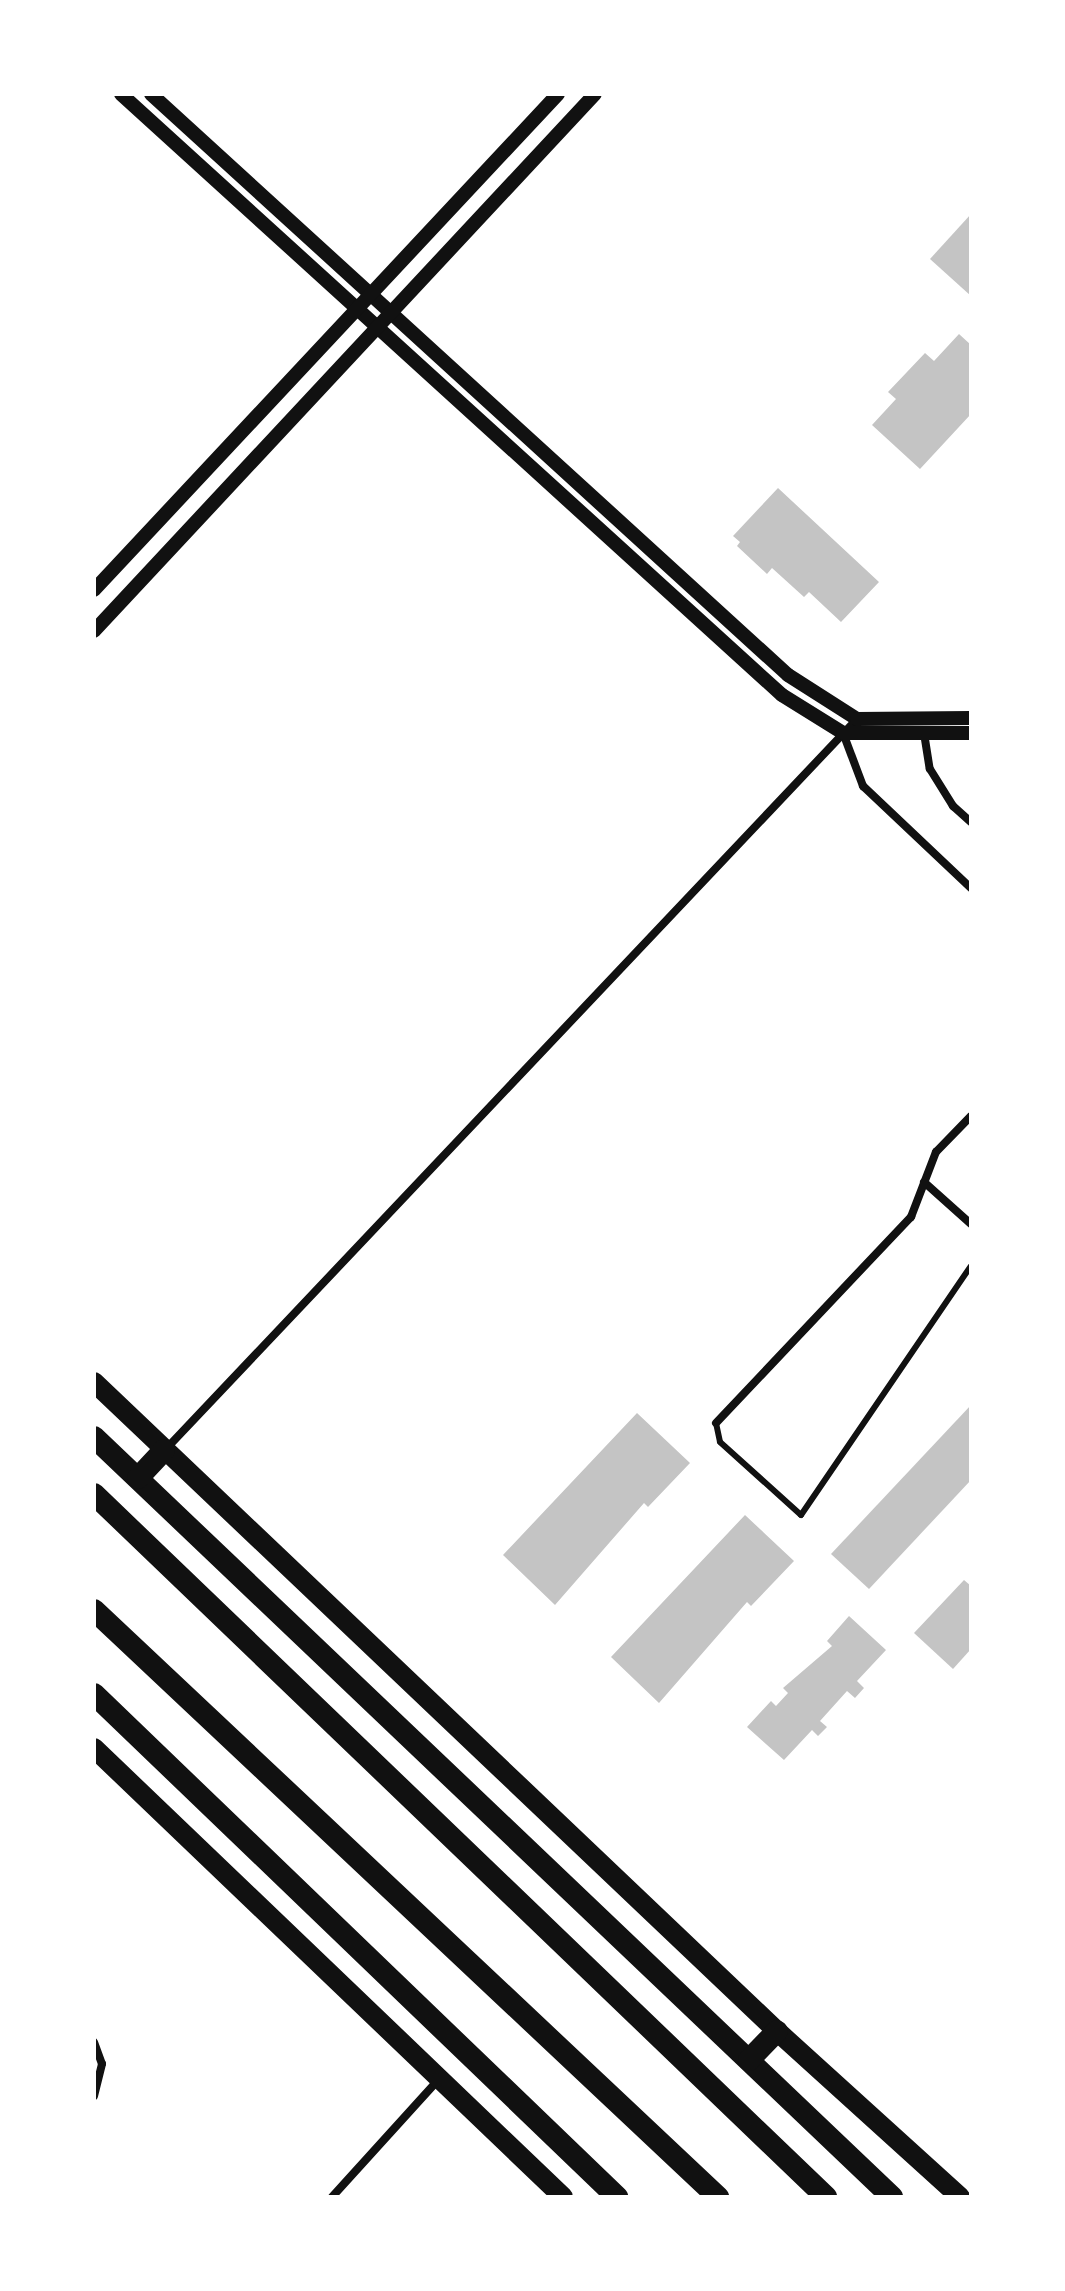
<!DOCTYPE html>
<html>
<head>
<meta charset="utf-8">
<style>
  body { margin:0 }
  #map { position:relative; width:1065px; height:2291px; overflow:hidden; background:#fff; font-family:"Titillium Web",sans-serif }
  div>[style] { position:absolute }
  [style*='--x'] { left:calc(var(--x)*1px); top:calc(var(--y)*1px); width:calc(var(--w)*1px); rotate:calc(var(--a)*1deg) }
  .building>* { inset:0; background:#c4c4c4 }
  .service>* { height:6px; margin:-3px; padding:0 3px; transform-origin:3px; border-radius:3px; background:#111 }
  .minor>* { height:8px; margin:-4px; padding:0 4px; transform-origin:4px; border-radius:4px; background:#111 }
  .tertiary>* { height:14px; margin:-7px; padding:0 7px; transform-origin:7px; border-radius:7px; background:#111 }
  .primary>* { height:20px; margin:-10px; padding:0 10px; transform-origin:10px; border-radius:10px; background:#111 }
  .trunk>* { height:22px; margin:-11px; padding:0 11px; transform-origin:11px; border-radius:11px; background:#111 }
  span { translate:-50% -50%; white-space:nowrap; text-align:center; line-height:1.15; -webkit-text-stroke:8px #fff; paint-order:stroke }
  .frame { position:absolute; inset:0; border:96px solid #fff; pointer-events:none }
</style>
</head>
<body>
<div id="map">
  <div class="building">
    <i style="clip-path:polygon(971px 214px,971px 296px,930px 259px)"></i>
    <i style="clip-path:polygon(959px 334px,971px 345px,971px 414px,920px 469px,872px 425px,896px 399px,888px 392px,925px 353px,934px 361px)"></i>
    <i style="clip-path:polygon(778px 488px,879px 582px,841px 622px,809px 592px,804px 597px,772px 568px,767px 574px,737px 546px,740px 542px,733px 536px)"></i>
    <i style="clip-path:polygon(971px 1405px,971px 1480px,869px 1589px,831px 1554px)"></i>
    <i style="clip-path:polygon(637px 1413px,690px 1463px,648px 1507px,644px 1503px,555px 1605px,503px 1555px)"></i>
    <i style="clip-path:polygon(745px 1515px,794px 1561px,751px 1606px,747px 1602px,659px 1703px,611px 1657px)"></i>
    <i style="clip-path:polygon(964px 1580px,971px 1586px,971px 1649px,953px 1669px,914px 1633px)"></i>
    <i style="clip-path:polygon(849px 1616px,886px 1650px,857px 1681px,864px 1688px,855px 1698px,847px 1691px,820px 1721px,827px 1727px,818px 1736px,812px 1730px,784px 1760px,747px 1727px,771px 1701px,776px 1706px,788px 1693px,783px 1688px,832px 1646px,827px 1641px)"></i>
  </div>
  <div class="service">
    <i style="--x:716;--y:1423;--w:19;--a:78"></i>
    <i style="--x:720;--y:1442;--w:109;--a:42"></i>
    <i style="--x:801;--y:1515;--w:301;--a:-55.7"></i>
  </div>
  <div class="minor">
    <i style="--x:843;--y:733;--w:57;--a:69.3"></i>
    <i style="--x:863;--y:786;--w:149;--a:43.4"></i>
    <i style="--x:924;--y:733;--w:36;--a:81"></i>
    <i style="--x:930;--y:769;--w:44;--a:58.1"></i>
    <i style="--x:953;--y:806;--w:24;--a:42"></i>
    <i style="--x:924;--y:1182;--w:63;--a:41.8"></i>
    <i style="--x:716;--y:1423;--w:284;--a:-46.6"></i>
    <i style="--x:911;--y:1217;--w:70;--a:-69"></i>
    <i style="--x:936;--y:1152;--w:50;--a:-45.8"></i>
    <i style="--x:165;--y:1450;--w:1007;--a:-46.57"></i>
    <i style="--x:94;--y:2042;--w:23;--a:70"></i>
    <i style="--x:102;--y:2064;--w:33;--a:104"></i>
    <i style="--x:332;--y:2197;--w:159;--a:-47.8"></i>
  </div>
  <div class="tertiary">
    <i style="--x:121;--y:94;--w:893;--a:42.28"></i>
    <i style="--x:782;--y:695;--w:72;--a:31.9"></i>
    <i style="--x:843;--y:733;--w:128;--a:0"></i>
    <i style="--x:151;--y:94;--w:862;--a:42.37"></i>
    <i style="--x:788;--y:675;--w:82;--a:32.5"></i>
    <i style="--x:857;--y:719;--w:114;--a:-0.5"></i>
    <i style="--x:94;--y:590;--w:679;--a:-46.91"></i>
    <i style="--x:94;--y:631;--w:734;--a:-46.99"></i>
  </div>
  <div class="primary">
    <i style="--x:94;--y:1382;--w:942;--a:43.54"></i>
    <i style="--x:777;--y:2031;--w:247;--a:42.2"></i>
    <i style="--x:94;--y:1748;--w:649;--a:43.75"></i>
  </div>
  <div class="trunk">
    <i style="--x:94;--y:1437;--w:1102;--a:43.6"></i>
    <i style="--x:138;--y:1478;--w:38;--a:-47"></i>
    <i style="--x:94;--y:1494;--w:1015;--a:43.84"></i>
    <i style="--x:94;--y:1610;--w:857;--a:43.25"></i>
    <i style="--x:94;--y:1694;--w:726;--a:43.88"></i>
    <i style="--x:749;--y:2060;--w:40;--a:-46"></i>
  </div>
  <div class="frame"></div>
</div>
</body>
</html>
